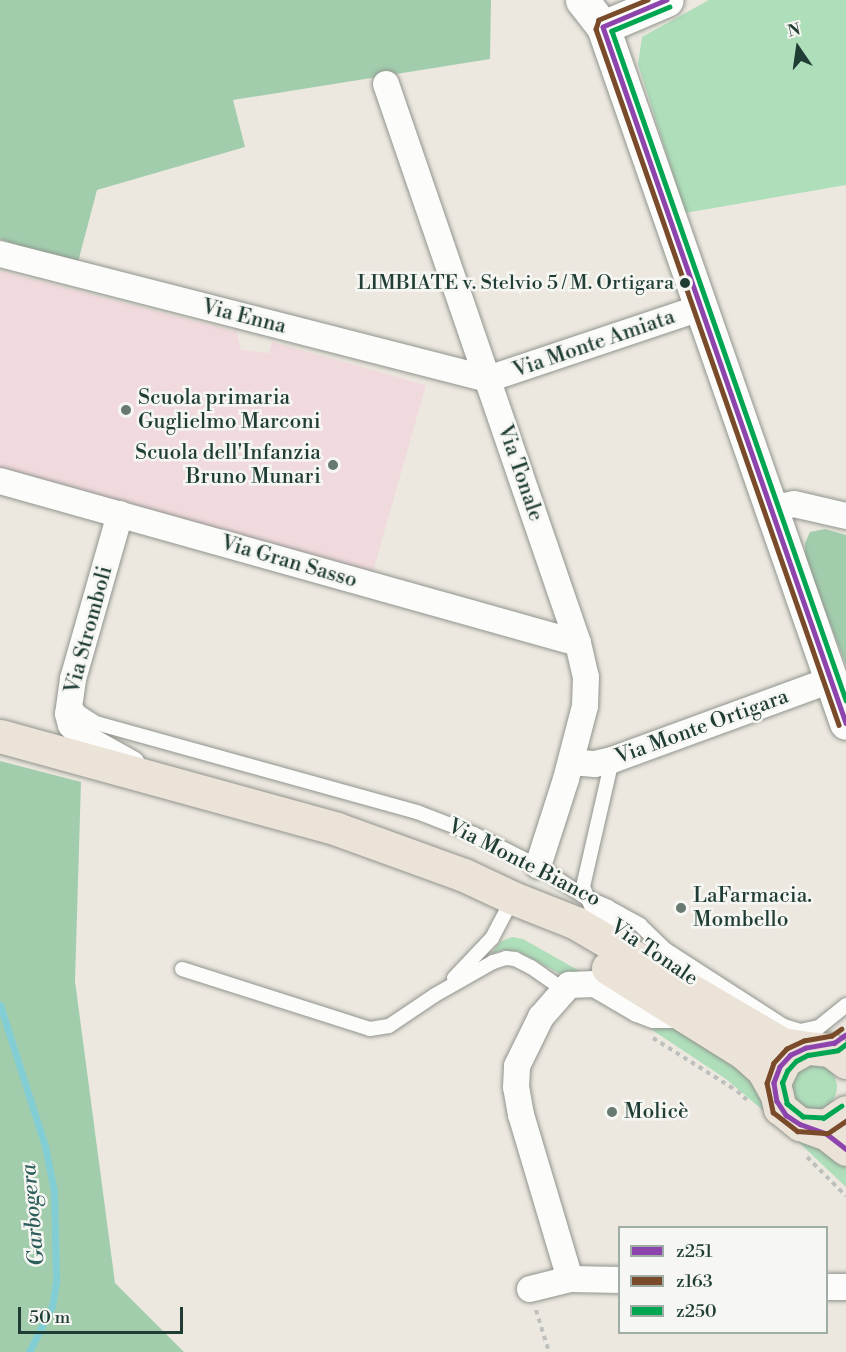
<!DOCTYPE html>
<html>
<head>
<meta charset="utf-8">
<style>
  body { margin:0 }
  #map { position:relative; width:846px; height:1352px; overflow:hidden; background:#ece8df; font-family:"Libre Bodoni",serif }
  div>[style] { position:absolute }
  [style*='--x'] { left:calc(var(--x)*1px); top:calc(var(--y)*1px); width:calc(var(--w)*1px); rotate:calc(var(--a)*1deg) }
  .built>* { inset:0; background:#f1dadd }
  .green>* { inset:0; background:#aedeba }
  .round { border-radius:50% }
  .forest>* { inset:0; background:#a2cdad }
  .stream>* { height:7px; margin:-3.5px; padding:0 3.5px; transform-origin:3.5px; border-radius:3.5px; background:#83cdd4 }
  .path>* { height:4px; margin-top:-2px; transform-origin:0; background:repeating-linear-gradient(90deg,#bdc0bd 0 4.5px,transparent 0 9px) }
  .roads { filter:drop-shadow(0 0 2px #91948e) drop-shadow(0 0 2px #91948e) }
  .service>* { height:14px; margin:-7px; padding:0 7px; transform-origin:7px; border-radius:7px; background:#fcfcfa }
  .minor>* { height:26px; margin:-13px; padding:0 13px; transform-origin:13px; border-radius:13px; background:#fcfcfa }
  .tertiary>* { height:33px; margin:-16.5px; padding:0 16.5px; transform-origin:16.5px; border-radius:16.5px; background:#fcfcfa }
  .primary>* { height:33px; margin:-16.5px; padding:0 16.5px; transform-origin:16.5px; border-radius:16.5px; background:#ebe3d8 }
  .bus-1>* { height:4.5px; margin:-2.25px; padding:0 2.25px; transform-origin:2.25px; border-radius:2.25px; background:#8e44ad }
  .bus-2>* { height:4.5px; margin:-2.25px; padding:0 2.25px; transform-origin:2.25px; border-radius:2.25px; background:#7a4b2a }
  .bus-3>* { height:4.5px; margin:-2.25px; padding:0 2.25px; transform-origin:2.25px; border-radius:2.25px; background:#00a651 }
  .dots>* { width:16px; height:16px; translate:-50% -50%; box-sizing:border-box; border:3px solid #f6f6f2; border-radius:50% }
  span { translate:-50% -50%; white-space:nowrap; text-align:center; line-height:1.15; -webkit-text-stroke:5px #f6f6f2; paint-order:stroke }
  .bus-label { font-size:20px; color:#1f3d34 }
  .right { translate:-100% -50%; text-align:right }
  .street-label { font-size:21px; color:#1f3d34 }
  .poi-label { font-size:21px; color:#1f3d34 }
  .left { translate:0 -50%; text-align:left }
  .water-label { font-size:22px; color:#2d5e5b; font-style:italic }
  .legend { position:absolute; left:618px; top:1226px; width:210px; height:108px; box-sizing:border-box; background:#f6f6f2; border:2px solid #a0aca6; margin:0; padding:8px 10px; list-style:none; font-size:18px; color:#1f3d34 }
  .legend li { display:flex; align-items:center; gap:12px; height:30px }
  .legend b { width:30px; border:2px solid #a0aca6 }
  .north { position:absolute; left:768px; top:18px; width:60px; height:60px; -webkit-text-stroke:4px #f6f6f2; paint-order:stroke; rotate:347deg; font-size:16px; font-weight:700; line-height:24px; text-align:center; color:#1f3d34 }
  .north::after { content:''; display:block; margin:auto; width:21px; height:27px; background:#1f3d34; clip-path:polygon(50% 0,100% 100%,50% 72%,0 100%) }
  .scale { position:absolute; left:18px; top:1307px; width:165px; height:27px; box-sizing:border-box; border:3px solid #1f3d34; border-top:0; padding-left:8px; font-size:18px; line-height:21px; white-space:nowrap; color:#1f3d34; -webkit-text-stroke:4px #f6f6f2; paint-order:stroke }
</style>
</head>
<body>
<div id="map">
  <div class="built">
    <i style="clip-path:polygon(0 271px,237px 332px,241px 350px,269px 353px,272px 342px,426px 385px,372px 575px,0 470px)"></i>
  </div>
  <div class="green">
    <i style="clip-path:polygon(709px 0,846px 0,846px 185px,685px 213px,638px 64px,642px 37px)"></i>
    <i style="clip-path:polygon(512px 937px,523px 939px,583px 973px,569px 975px,558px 973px,518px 951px,502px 950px,491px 954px,500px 942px)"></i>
    <i style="clip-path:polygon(601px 996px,677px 1025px,750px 1072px,773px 1119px,726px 1079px)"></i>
    <i class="round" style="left:791px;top:1064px;width:46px;height:46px"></i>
    <i style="clip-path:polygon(791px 1135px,846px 1160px,846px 1187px)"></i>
  </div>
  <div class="forest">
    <i style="clip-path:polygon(0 0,491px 0,490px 59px,233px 100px,245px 147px,97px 190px,77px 266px,0 239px)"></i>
    <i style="clip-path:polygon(825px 529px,846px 535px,846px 665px,805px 558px,805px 543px,810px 532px)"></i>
    <i style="clip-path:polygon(0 761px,81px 782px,75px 981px,115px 1283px,184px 1352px,0 1352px)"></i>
  </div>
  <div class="stream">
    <i style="--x:0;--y:1005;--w:148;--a:72.3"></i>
    <i style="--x:45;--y:1146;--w:46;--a:78.7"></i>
    <i style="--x:54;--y:1191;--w:91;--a:88.7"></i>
    <i style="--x:56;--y:1282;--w:24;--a:99"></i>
    <i style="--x:52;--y:1306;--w:51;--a:116.6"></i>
  </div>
  <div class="path">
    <i style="--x:653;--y:1038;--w:99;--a:32.2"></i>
    <i style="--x:737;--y:1091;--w:13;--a:42"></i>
    <i style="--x:807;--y:1157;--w:55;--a:45"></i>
    <i style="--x:536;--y:1310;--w:44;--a:72.8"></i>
  </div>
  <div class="roads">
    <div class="service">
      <i style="--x:70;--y:700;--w:15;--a:53"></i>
      <i style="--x:79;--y:712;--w:20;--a:33"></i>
      <i style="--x:96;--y:723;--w:333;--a:15.5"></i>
      <i style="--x:417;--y:812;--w:61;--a:21.1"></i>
      <i style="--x:474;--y:834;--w:72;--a:26.6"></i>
      <i style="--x:538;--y:866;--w:56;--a:33.4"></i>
      <i style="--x:585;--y:897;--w:25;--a:23"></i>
      <i style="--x:608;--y:907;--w:37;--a:29"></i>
      <i style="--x:640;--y:925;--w:36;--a:44"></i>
      <i style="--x:666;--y:950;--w:140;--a:32.8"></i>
      <i style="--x:784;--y:1026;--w:17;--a:17"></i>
      <i style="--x:800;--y:1031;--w:19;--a:-12"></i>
      <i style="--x:819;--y:1027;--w:35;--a:-39"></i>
      <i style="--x:612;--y:760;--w:130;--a:102.9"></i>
      <i style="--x:583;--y:887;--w:26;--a:67"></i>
      <i style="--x:593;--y:911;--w:33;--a:35"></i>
      <i style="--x:182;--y:969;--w:197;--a:17.7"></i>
      <i style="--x:370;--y:1029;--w:19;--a:-9"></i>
      <i style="--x:389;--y:1026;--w:55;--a:-34"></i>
      <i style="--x:435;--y:995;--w:67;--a:-29.6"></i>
      <i style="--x:493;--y:962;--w:14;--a:-17"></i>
      <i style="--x:506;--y:958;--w:9;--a:6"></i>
      <i style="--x:515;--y:959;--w:18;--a:27"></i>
      <i style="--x:531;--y:967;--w:39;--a:35"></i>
      <i style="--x:454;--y:978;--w:55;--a:-46.5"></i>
      <i style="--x:492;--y:938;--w:45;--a:-62.3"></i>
    </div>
    <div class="minor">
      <i style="--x:386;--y:84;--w:591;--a:71.04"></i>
      <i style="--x:578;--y:643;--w:35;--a:77"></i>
      <i style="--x:586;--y:677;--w:29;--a:92"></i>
      <i style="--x:585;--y:706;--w:75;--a:104.6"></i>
      <i style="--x:566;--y:779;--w:91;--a:107.8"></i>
      <i style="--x:0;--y:254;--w:504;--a:14.37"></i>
      <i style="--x:488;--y:379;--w:224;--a:-18.5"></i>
      <i style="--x:0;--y:481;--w:600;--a:15.66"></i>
      <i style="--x:770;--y:508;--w:24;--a:-9"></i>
      <i style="--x:794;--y:504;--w:53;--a:13"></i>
      <i style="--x:120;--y:514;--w:172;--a:105.9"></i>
      <i style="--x:73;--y:679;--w:35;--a:98"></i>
      <i style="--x:68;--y:714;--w:11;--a:75"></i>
      <i style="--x:71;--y:725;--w:16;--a:45"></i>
      <i style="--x:82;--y:736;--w:57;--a:29.2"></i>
      <i style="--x:571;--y:762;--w:24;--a:5"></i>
      <i style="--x:595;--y:764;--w:17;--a:-13"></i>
      <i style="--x:612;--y:760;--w:233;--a:-20.1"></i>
      <i style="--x:570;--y:1279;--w:171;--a:-106.6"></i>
      <i style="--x:521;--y:1115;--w:28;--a:-100"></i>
      <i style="--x:516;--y:1087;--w:21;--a:-87"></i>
      <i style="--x:517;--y:1066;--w:55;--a:-63.9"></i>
      <i style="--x:541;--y:1017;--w:43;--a:-48.8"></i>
      <i style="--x:569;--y:985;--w:26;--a:-2"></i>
      <i style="--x:595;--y:984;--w:50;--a:30.2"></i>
      <i style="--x:638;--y:1009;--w:17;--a:21"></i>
      <i style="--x:654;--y:1015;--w:30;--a:0"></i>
      <i style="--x:826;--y:1287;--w:20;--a:0"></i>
      <i style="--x:530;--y:1289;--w:41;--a:-14"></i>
      <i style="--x:570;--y:1279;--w:50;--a:1.1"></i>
    </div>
    <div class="tertiary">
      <i style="--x:582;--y:0;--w:34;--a:52"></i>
      <i style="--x:603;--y:27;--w:737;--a:70.75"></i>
      <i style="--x:603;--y:27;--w:69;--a:-22.9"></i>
    </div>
    <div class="primary">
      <i style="--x:0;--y:736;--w:350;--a:15.4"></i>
      <i style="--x:337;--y:829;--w:135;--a:19.9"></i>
      <i style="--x:464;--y:875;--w:54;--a:25.1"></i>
      <i style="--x:513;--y:898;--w:68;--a:21.6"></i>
      <i style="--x:576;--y:923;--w:239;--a:30.4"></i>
      <i style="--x:782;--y:1044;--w:24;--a:9"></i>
      <i style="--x:608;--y:968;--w:160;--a:32"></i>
      <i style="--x:744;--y:1053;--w:25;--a:42"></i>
      <i style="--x:763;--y:1070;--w:25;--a:61"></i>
      <i style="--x:846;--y:1062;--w:20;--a:-143"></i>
      <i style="--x:830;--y:1050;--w:24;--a:-175"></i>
      <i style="--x:806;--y:1048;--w:24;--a:150"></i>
      <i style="--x:785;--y:1060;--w:25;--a:116"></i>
      <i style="--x:774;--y:1083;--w:26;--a:77"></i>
      <i style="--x:780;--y:1108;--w:26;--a:39"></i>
      <i style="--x:800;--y:1124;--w:26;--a:4"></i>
      <i style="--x:826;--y:1126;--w:24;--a:-35"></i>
      <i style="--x:808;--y:1127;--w:20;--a:20"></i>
      <i style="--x:827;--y:1134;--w:24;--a:38"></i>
    </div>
  </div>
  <div class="bus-1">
    <i style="--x:667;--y:0;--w:69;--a:157.1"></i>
    <i style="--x:603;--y:27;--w:737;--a:70.75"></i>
    <i style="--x:846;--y:1035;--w:14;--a:144"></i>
    <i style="--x:835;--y:1043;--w:29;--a:170"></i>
    <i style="--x:806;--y:1048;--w:17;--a:155"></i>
    <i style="--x:791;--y:1055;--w:16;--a:133"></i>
    <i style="--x:780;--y:1067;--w:17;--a:111"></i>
    <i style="--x:774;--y:1083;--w:18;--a:81"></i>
    <i style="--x:777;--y:1101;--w:17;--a:57"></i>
    <i style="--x:786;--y:1115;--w:17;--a:33"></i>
    <i style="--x:800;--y:1124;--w:29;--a:20"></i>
    <i style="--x:827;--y:1134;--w:24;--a:38"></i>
  </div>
  <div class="bus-2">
    <i style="--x:648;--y:0;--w:53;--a:157.8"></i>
    <i style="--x:599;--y:20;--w:9;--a:108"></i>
    <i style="--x:596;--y:29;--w:737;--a:70.75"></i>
    <i style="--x:842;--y:1029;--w:12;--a:145"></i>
    <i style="--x:832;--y:1036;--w:28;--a:170"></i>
    <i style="--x:804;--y:1041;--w:19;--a:155"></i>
    <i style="--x:787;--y:1049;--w:19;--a:133"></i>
    <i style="--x:774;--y:1063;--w:21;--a:109"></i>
    <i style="--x:767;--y:1083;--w:30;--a:78"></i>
    <i style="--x:773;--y:1112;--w:31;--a:38"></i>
    <i style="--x:797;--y:1131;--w:31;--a:4"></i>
    <i style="--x:828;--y:1133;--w:22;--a:-34"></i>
  </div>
  <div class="bus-3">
    <i style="--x:670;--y:7;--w:63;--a:157.5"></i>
    <i style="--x:612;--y:31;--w:709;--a:70.72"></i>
    <i style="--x:842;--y:1106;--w:22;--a:146"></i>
    <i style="--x:824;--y:1118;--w:21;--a:-177"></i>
    <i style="--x:803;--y:1117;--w:21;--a:-141"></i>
    <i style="--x:787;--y:1104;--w:22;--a:-103"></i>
    <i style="--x:782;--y:1083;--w:13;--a:-67"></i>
    <i style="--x:787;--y:1071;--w:13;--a:-48"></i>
    <i style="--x:796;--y:1061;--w:13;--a:-27"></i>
    <i style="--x:808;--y:1055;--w:30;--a:-9"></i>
    <i style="--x:838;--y:1050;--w:10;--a:-37"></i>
  </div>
  <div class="dots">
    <i style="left:685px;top:283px;background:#1f3d34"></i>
    <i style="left:126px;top:410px;background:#677970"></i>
    <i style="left:333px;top:465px;background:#677970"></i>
    <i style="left:681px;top:908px;background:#677970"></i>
    <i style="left:612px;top:1112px;background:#677970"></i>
  </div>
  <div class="bus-label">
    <span class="right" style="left:674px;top:283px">LIMBIATE v. Stelvio 5 / M. Ortigara</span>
  </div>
  <div class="street-label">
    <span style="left:244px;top:317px;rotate:14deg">Via Enna</span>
    <span style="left:594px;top:344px;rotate:-19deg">Via Monte Amiata</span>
    <span style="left:520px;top:473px;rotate:71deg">Via Tonale</span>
    <span style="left:289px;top:562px;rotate:16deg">Via Gran Sasso</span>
    <span style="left:89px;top:630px;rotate:-75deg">Via Stromboli</span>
    <span style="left:702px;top:727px;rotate:-20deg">Via Monte Ortigara</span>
    <span style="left:524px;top:863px;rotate:27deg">Via Monte Bianco</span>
    <span style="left:654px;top:953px;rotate:34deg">Via Tonale</span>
  </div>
  <div class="poi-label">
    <span class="left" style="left:138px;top:410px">Scuola primaria<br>Guglielmo Marconi</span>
    <span class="right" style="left:321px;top:465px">Scuola dell'Infanzia<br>Bruno Munari</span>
    <span class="left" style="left:693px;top:908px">LaFarmacia.<br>Mombello</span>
    <span class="left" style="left:624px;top:1112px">Molicè</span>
  </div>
  <div class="water-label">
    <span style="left:33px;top:1215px;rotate:-95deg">Garbogera</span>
  </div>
  <ul class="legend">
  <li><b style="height:8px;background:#8e44ad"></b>z251</li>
  <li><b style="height:8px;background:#7a4b2a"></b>z163</li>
  <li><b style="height:8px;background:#00a651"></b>z250</li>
  </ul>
  <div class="north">N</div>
  <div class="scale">50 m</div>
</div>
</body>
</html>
